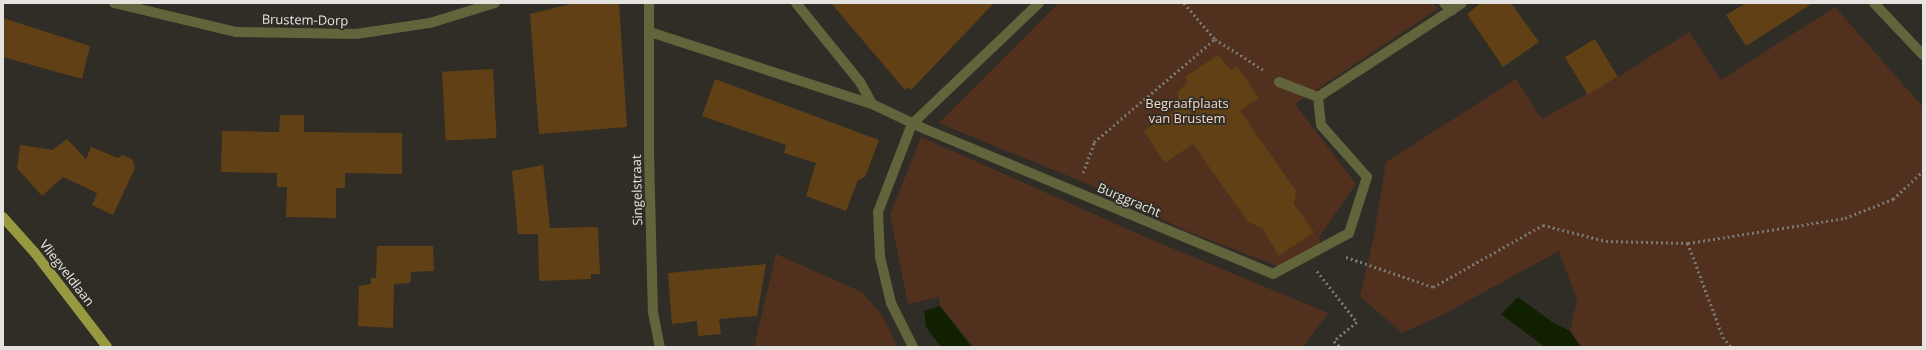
<!DOCTYPE html>
<html>
<head>
<meta charset="utf-8">
<style>
  body { margin:0 }
  #map { position:relative; width:1926px; height:350px; overflow:hidden; background:#302d27; font-family:"Open Sans",sans-serif }
  div>[style] { position:absolute }
  [style*='--x'] { left:calc(var(--x)*1px); top:calc(var(--y)*1px); width:calc(var(--w)*1px); rotate:calc(var(--a)*1deg) }
  .green>* { inset:0; background:#51301e }
  .water>* { inset:0; background:#102001 }
  .building>* { inset:0; background:#614015; transform-origin:0 0 }
  .path>* { height:2.5px; margin-top:-1.25px; transform-origin:0; background:repeating-linear-gradient(90deg,#7a7873 0 2px,transparent 0 5px) }
  .minor>* { height:10px; margin:-5px; padding:0 5px; transform-origin:5px; border-radius:5px; background:#62643b }
  .major>* { height:10px; margin:-5px; padding:0 5px; transform-origin:5px; border-radius:5px; background:#96993f }
  span { translate:-50% -50%; white-space:nowrap; text-align:center; line-height:1.15; -webkit-text-stroke:3.5px #302d27; paint-order:stroke }
  .street-label { font-size:13px; color:#e4e3df }
  .park-label { font-size:13px; color:#f5d6c5 }
  .frame { position:absolute; inset:0; border:4px solid #e4e3df; pointer-events:none }
</style>
</head>
<body>
<div id="map">
  <div class="green">
    <i style="clip-path:polygon(1059px 3px,1433px 3px,1439px 8px,1295px 104px,1356px 184px,1319px 237px,1322px 254px,1303px 264px,1285px 269px,1187px 231px,1090px 185px,939px 123px)"></i>
    <i style="clip-path:polygon(1835px 7px,1923px 107px,1923px 347px,1581px 347px,1570px 331px,1577px 300px,1559px 251px,1444px 314px,1402px 333px,1360px 296px,1374px 236px,1386px 162px,1516px 79px,1542px 119px,1618px 77px,1689px 32px,1721px 80px)"></i>
    <i style="clip-path:polygon(921px 137px,1143px 236px,1328px 313px,1303px 347px,974px 347px,940px 306px,939px 297px,908px 304px,890px 215px)"></i>
    <i style="clip-path:polygon(776px 254px,862px 292px,882px 315px,898px 347px,754px 347px)"></i>
  </div>
  <div class="water">
    <i style="clip-path:polygon(1518px 297px,1555px 324px,1570px 331px,1581px 347px,1545px 347px,1501px 314px)"></i>
    <i style="clip-path:polygon(940px 306px,970px 345px,974px 347px,941px 347px,926px 327px,924px 311px)"></i>
  </div>
  <div class="building">
    <i style="clip-path:polygon(574px 3px,619px 3px,627px 127px,539px 134px,530px 14px)"></i>
    <i style="clip-path:polygon(831px 3px,994px 3px,911px 90px,908px 87px,905px 90px)"></i>
    <i style="clip-path:polygon(1481px 3px,1511px 3px,1539px 42px,1503px 67px,1467px 14px)"></i>
    <i style="clip-path:polygon(1746px 3px,1813px 3px,1746px 46px,1726px 15px)"></i>
    <i style="clip-path:polygon(3px 18px,90px 46px,82px 79px,3px 57px)"></i>
    <i style="left:1595px;top:39px;width:44px;height:35px;rotate:59deg"></i>
    <i style="clip-path:polygon(1218px 55px,1231px 70px,1237px 66px,1259px 98px,1240px 111px,1296px 191px,1294px 204px,1314px 232px,1279px 256px,1262px 228px,1248px 222px,1193px 144px,1165px 163px,1144px 131px,1180px 107px,1177px 92px,1188px 82px,1185px 77px)"></i>
    <i style="left:493px;top:69px;width:69px;height:51px;rotate:87deg"></i>
    <i style="clip-path:polygon(715px 79px,879px 140px,865px 177px,858px 180px,846px 211px,806px 196px,816px 163px,784px 153px,786px 145px,702px 116px)"></i>
    <i style="clip-path:polygon(280px 115px,304px 115px,304px 132px,402px 133px,402px 174px,345px 173px,345px 188px,336px 188px,336px 218px,286px 217px,287px 187px,277px 187px,277px 173px,221px 172px,222px 131px,279px 132px)"></i>
    <i style="clip-path:polygon(67px 139px,86px 159px,91px 147px,118px 158px,123px 155px,132px 159px,135px 168px,113px 215px,92px 205px,97px 193px,63px 177px,42px 196px,17px 168px,20px 145px,53px 150px)"></i>
    <i style="clip-path:polygon(543px 165px,550px 228px,598px 227px,600px 274px,591px 274px,591px 279px,539px 281px,538px 234px,518px 234px,512px 171px)"></i>
    <i style="clip-path:polygon(377px 246px,433px 246px,434px 271px,411px 272px,410px 283px,394px 284px,393px 328px,358px 326px,359px 286px,371px 284px,371px 278px,376px 278px)"></i>
    <i style="clip-path:polygon(766px 264px,757px 316px,719px 319px,721px 334px,698px 336px,697px 321px,672px 324px,668px 273px)"></i>
  </div>
  <div class="path">
    <i style="--x:1184;--y:3;--w:48;--a:49.3"></i>
    <i style="--x:1215;--y:39;--w:58;--a:32.3"></i>
    <i style="--x:1083;--y:173;--w:33;--a:-70"></i>
    <i style="--x:1094;--y:142;--w:159;--a:-40.4"></i>
    <i style="--x:1688;--y:243;--w:100;--a:69.6"></i>
    <i style="--x:1723;--y:337;--w:13;--a:51"></i>
    <i style="--x:1346;--y:257;--w:92;--a:19"></i>
    <i style="--x:1433;--y:287;--w:126;--a:-29.4"></i>
    <i style="--x:1543;--y:225;--w:65;--a:14.3"></i>
    <i style="--x:1606;--y:241;--w:82;--a:1.4"></i>
    <i style="--x:1688;--y:243;--w:159;--a:-9"></i>
    <i style="--x:1845;--y:218;--w:52;--a:-21.6"></i>
    <i style="--x:1893;--y:199;--w:41;--a:-43"></i>
    <i style="--x:1317;--y:271;--w:65;--a:51.9"></i>
    <i style="--x:1357;--y:322;--w:30;--a:140"></i>
    <i style="--x:1334;--y:341;--w:9;--a:41"></i>
  </div>
  <div class="minor">
    <i style="--x:114;--y:3;--w:125;--a:13.4"></i>
    <i style="--x:236;--y:32;--w:120;--a:1"></i>
    <i style="--x:356;--y:34;--w:75;--a:-8.5"></i>
    <i style="--x:430;--y:23;--w:68;--a:-17.1"></i>
    <i style="--x:649;--y:3;--w:150;--a:90"></i>
    <i style="--x:649;--y:153;--w:159;--a:88.6"></i>
    <i style="--x:653;--y:312;--w:36;--a:79"></i>
    <i style="--x:796;--y:3;--w:102;--a:51"></i>
    <i style="--x:860;--y:82;--w:25;--a:61"></i>
    <i style="--x:1444;--y:3;--w:11;--a:45"></i>
    <i style="--x:1874;--y:3;--w:71;--a:46.7"></i>
    <i style="--x:650;--y:32;--w:233;--a:18"></i>
    <i style="--x:872;--y:104;--w:59;--a:25.3"></i>
    <i style="--x:925;--y:129;--w:377;--a:22.6"></i>
    <i style="--x:1273;--y:274;--w:86;--a:-28.3"></i>
    <i style="--x:1349;--y:233;--w:59;--a:-72.2"></i>
    <i style="--x:1367;--y:177;--w:69;--a:-131.5"></i>
    <i style="--x:1321;--y:125;--w:28;--a:-96"></i>
    <i style="--x:1279;--y:82;--w:42;--a:21"></i>
    <i style="--x:1318;--y:97;--w:172;--a:-33.1"></i>
    <i style="--x:913;--y:347;--w:49;--a:-116.6"></i>
    <i style="--x:891;--y:303;--w:47;--a:-103.4"></i>
    <i style="--x:880;--y:257;--w:45;--a:-92.5"></i>
    <i style="--x:878;--y:212;--w:94;--a:-68.9"></i>
    <i style="--x:912;--y:124;--w:175;--a:-43.6"></i>
  </div>
  <div class="major">
    <i style="--x:3;--y:217;--w:48;--a:48.4"></i>
    <i style="--x:35;--y:253;--w:118;--a:52.5"></i>
  </div>
  <div class="street-label">
    <span style="left:305px;top:20px;rotate:1deg">Brustem-Dorp</span>
    <span style="left:637px;top:190px;rotate:-91deg">Singelstraat</span>
    <span style="left:1129px;top:200px;rotate:23deg">Burggracht</span>
    <span style="left:67px;top:273px;rotate:52deg">Vliegveldlaan</span>
  </div>
  <div class="park-label">
    <span style="left:1187px;top:111px">Begraafplaats<br>van Brustem</span>
  </div>
  <div class="frame"></div>
</div>
</body>
</html>
